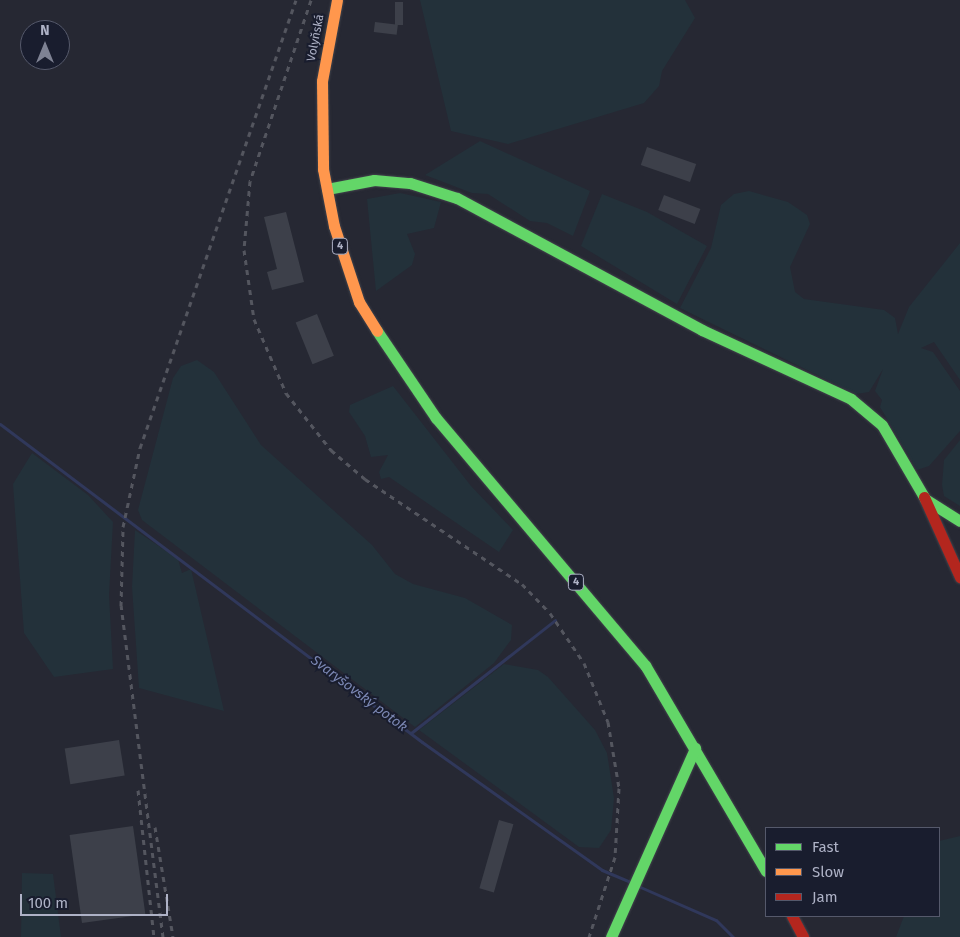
<!DOCTYPE html>
<html>
<head>
<meta charset="utf-8">
<style>
  body { margin:0 }
  #map { position:relative; width:960px; height:937px; overflow:hidden; background:#262833; font-family:"Fira Sans",sans-serif }
  div>[style] { position:absolute }
  [style*='--x'] { left:calc(var(--x)*1px); top:calc(var(--y)*1px); width:calc(var(--w)*1px); rotate:calc(var(--a)*1deg) }
  .green>* { inset:0; background:#23313a }
  .stream>* { height:3px; margin:-1.5px; padding:0 1.5px; transform-origin:1.5px; border-radius:1.5px; background:#30385b }
  .building>* { inset:0; background:#3d404a; transform-origin:0 0 }
  .roads { filter:drop-shadow(0 0 1px #42444c) drop-shadow(0 0 1px #42444c) }
  .fast>* { height:11px; margin:-5.5px; padding:0 5.5px; transform-origin:5.5px; border-radius:5.5px; background:#63d668 }
  .slow>* { height:11px; margin:-5.5px; padding:0 5.5px; transform-origin:5.5px; border-radius:5.5px; background:#ff974d }
  .jam>* { height:11px; margin:-5.5px; padding:0 5.5px; transform-origin:5.5px; border-radius:5.5px; background:#b3261e }
  .rail>* { height:3px; margin-top:-1.5px; transform-origin:0; background:repeating-linear-gradient(90deg,#54565f 0 5px,transparent 0 10px) }
  span { translate:-50% -50%; white-space:nowrap; text-align:center; line-height:1.15; -webkit-text-stroke:4px #191d2e; paint-order:stroke }
  .shield-label span { padding:1px 4px; background:#191d2e; border:1px solid; border-radius:4px; -webkit-text-stroke-width:0 }
  .shield-label { font-size:11px; color:#aeb2c6; font-weight:700 }
  .street-label { font-size:12px; color:#aeb2c6 }
  .water-label { font-size:14px; color:#7c88b4; font-style:italic }
  .legend { position:absolute; left:765px; top:827px; width:175px; height:90px; box-sizing:border-box; background:#191d2e; border:1px solid #55596b; margin:0; padding:6px 9px; list-style:none; font-size:15px; color:#aeb2c6 }
  .legend li { display:flex; align-items:center; gap:10px; height:25px }
  .legend b { width:25px; border:1px solid #55596b }
  .north { position:absolute; left:20px; top:20px; width:50px; height:50px; box-sizing:border-box; background:#191d2e; border:1px solid #55596b; border-radius:50%; rotate:0deg; font-size:14px; font-weight:700; line-height:20px; text-align:center; color:#aeb2c6 }
  .north::after { content:''; display:block; margin:auto; width:18px; height:22px; background:#7e8293; clip-path:polygon(50% 0,100% 100%,50% 72%,0 100%) }
  .scale { position:absolute; left:20px; top:894px; width:148px; height:22px; box-sizing:border-box; border:2px solid #aeb2c6; border-top:0; padding-left:6px; font-size:15px; line-height:18px; white-space:nowrap; color:#aeb2c6; -webkit-text-stroke:4px #191d2e; paint-order:stroke }
</style>
</head>
<body>
<div id="map">
  <div class="green">
    <i style="clip-path:polygon(420px 0,685px 0,695px 18px,662px 71px,659px 86px,644px 103px,508px 144px,451px 131px)"></i>
    <i style="clip-path:polygon(480px 141px,590px 191px,573px 236px,547px 223px,530px 221px,488px 194px,472px 193px,425px 175px)"></i>
    <i style="clip-path:polygon(749px 191px,788px 202px,807px 215px,810px 224px,790px 267px,795px 292px,804px 299px,884px 310px,895px 318px,898px 334px,909px 307px,960px 243px,960px 380px,934px 342px,921px 348px,933px 352px,960px 391px,960px 431px,929px 466px,917px 470px,880px 407px,882px 400px,875px 391px,883px 369px,869px 392px,856px 394px,680px 308px,711px 248px,721px 205px,734px 194px)"></i>
    <i style="clip-path:polygon(400px 193px,441px 202px,434px 228px,407px 234px,415px 254px,412px 265px,376px 291px,367px 199px)"></i>
    <i style="clip-path:polygon(602px 194px,647px 212px,707px 246px,677px 304px,581px 246px)"></i>
    <i style="clip-path:polygon(197px 360px,214px 372px,261px 445px,372px 545px,395px 574px,413px 584px,465px 598px,512px 625px,511px 640px,494px 663px,415px 727px,142px 520px,138px 510px,173px 378px,181px 366px)"></i>
    <i style="clip-path:polygon(393px 386px,471px 486px,513px 530px,499px 552px,389px 477px,381px 479px,379px 472px,388px 455px,371px 457px,365px 436px,349px 412px,350px 405px)"></i>
    <i style="clip-path:polygon(960px 440px,960px 506px,944px 496px,942px 485px,944px 460px)"></i>
    <i style="clip-path:polygon(32px 453px,88px 495px,113px 522px,109px 595px,113px 669px,54px 677px,24px 633px,13px 484px)"></i>
    <i style="clip-path:polygon(135px 530px,178px 559px,182px 573px,191px 569px,224px 711px,139px 688px,132px 587px)"></i>
    <i style="clip-path:polygon(504px 664px,538px 670px,548px 677px,595px 730px,607px 753px,614px 798px,611px 830px,599px 848px,579px 847px,419px 730px)"></i>
    <i style="clip-path:polygon(960px 836px,960px 937px,896px 937px,904px 916px,939px 916px,939px 841px)"></i>
    <i style="clip-path:polygon(22px 873px,53px 874px,61px 937px,21px 937px)"></i>
  </div>
  <div class="stream">
    <i style="--x:0;--y:424;--w:528;--a:37"></i>
    <i style="--x:422;--y:742;--w:221;--a:35.4"></i>
    <i style="--x:602;--y:870;--w:30;--a:23"></i>
    <i style="--x:411;--y:733;--w:183;--a:-38.1"></i>
    <i style="--x:638;--y:886;--w:85;--a:23.6"></i>
    <i style="--x:716;--y:920;--w:24;--a:45"></i>
  </div>
  <div class="building">
    <i style="left:395px;top:2px;width:8px;height:23px"></i>
    <i style="left:375px;top:22px;width:23px;height:10px;rotate:7deg"></i>
    <i style="left:647px;top:147px;width:52px;height:19px;rotate:19deg"></i>
    <i style="left:664px;top:195px;width:39px;height:16px;rotate:21deg"></i>
    <i style="clip-path:polygon(286px 212px,304px 282px,272px 290px,267px 272px,277px 269px,264px 217px)"></i>
    <i style="left:317px;top:314px;width:45px;height:23px;rotate:68deg"></i>
    <i style="left:119px;top:740px;width:36px;height:55px;rotate:81deg"></i>
    <i style="left:499px;top:820px;width:15px;height:71px;rotate:16deg"></i>
    <i style="left:133px;top:826px;width:89px;height:64px;rotate:82deg"></i>
  </div>
  <div class="roads">
    <div class="fast">
      <i style="--x:327;--y:189;--w:48;--a:-10.8"></i>
      <i style="--x:374;--y:180;--w:36;--a:5"></i>
      <i style="--x:410;--y:183;--w:49;--a:17.7"></i>
      <i style="--x:457;--y:198;--w:278;--a:28.3"></i>
      <i style="--x:702;--y:330;--w:164;--a:24.8"></i>
      <i style="--x:851;--y:399;--w:40;--a:40"></i>
      <i style="--x:882;--y:425;--w:83;--a:59.7"></i>
      <i style="--x:377;--y:331;--w:105;--a:55.9"></i>
      <i style="--x:436;--y:418;--w:324;--a:49.8"></i>
      <i style="--x:645;--y:665;--w:239;--a:59.6"></i>
      <i style="--x:925;--y:499;--w:41;--a:32.2"></i>
      <i style="--x:611;--y:937;--w:207;--a:-66"></i>
    </div>
    <div class="slow">
      <i style="--x:337;--y:0;--w:82;--a:100.5"></i>
      <i style="--x:322;--y:81;--w:88;--a:89.3"></i>
      <i style="--x:323;--y:169;--w:58;--a:79.1"></i>
      <i style="--x:334;--y:226;--w:80;--a:71.8"></i>
      <i style="--x:359;--y:302;--w:34;--a:58"></i>
    </div>
    <div class="jam">
      <i style="--x:924;--y:497;--w:88;--a:65.8"></i>
      <i style="--x:792;--y:916;--w:24;--a:62"></i>
    </div>
  </div>
  <div class="rail">
    <i style="--x:311;--y:0;--w:191;--a:108.6"></i>
    <i style="--x:250;--y:181;--w:69;--a:95"></i>
    <i style="--x:244;--y:250;--w:70;--a:81.8"></i>
    <i style="--x:254;--y:319;--w:81;--a:66.6"></i>
    <i style="--x:286;--y:393;--w:73;--a:51.7"></i>
    <i style="--x:331;--y:450;--w:45;--a:40.5"></i>
    <i style="--x:365;--y:479;--w:189;--a:33.8"></i>
    <i style="--x:522;--y:584;--w:40;--a:46"></i>
    <i style="--x:550;--y:613;--w:60;--a:55.8"></i>
    <i style="--x:584;--y:663;--w:64;--a:67.9"></i>
    <i style="--x:608;--y:722;--w:67;--a:80.5"></i>
    <i style="--x:619;--y:788;--w:69;--a:93.3"></i>
    <i style="--x:615;--y:857;--w:84;--a:108"></i>
    <i style="--x:138;--y:790;--w:148;--a:83.8"></i>
    <i style="--x:155;--y:827;--w:111;--a:80.7"></i>
    <i style="--x:163;--y:937;--w:334;--a:-97.2"></i>
    <i style="--x:121;--y:606;--w:79;--a:-88.5"></i>
    <i style="--x:123;--y:527;--w:81;--a:-77.9"></i>
    <i style="--x:140;--y:448;--w:474;--a:-70.8"></i>
  </div>
  <div class="shield-label">
    <span style="left:340px;top:246px">4</span>
    <span style="left:576px;top:582px">4</span>
  </div>
  <div class="street-label">
    <span style="left:316px;top:38px;rotate:-79deg">Volyňská</span>
  </div>
  <div class="water-label">
    <span style="left:359px;top:694px;rotate:37deg">Svaryšovský potok</span>
  </div>
  <ul class="legend">
  <li><b style="height:6px;background:#63d668"></b>Fast</li>
  <li><b style="height:6px;background:#ff974d"></b>Slow</li>
  <li><b style="height:6px;background:#b3261e"></b>Jam</li>
  </ul>
  <div class="north">N</div>
  <div class="scale">100 m</div>
</div>
</body>
</html>
